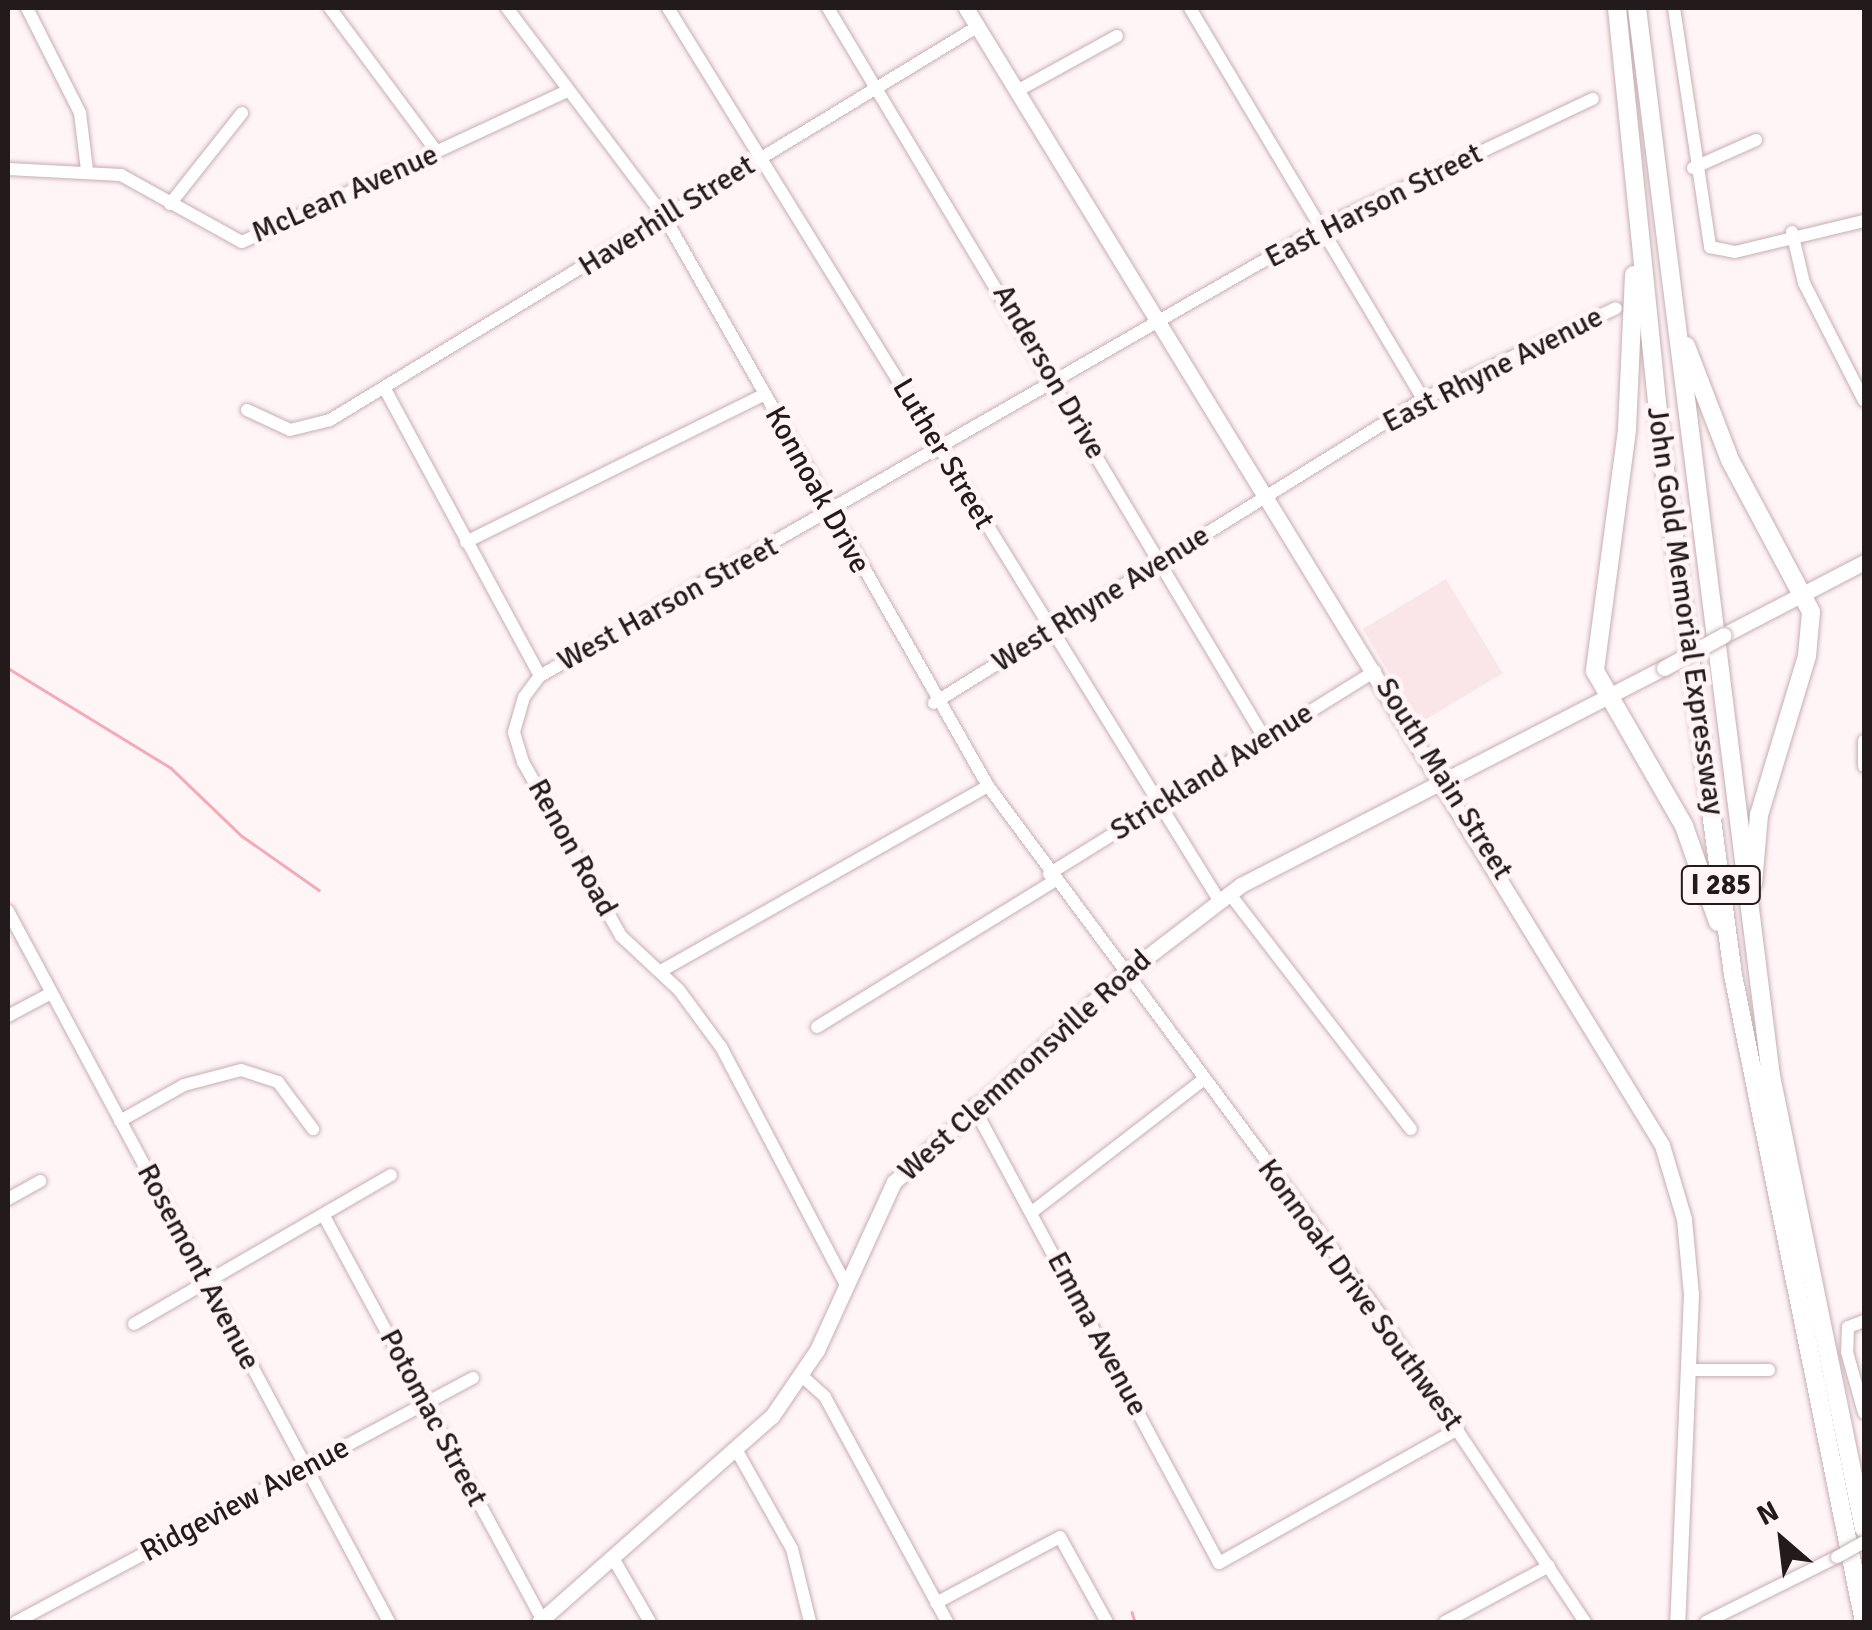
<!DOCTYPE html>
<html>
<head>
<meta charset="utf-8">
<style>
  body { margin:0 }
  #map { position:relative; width:1872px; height:1630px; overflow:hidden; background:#fff4f6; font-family:Signika,sans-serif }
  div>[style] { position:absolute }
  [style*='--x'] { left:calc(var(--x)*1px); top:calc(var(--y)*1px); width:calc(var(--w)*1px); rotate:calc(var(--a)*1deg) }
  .built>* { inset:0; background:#fae5e8; transform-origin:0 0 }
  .stream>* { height:2.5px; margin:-1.25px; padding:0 1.25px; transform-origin:1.25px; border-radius:1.25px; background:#f6aab6 }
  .roads { filter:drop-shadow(0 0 2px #c7afb2) drop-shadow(0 0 2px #c7afb2) }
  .minor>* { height:12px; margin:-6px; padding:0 6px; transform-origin:6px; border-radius:6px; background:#fff }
  .major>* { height:15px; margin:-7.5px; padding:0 7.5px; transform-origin:7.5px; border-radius:7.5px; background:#fff }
  .highway>* { height:18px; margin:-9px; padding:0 9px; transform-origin:9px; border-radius:9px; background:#fff }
  .bridges { filter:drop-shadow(0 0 2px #c7afb2) drop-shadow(0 0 2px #c7afb2) }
  .minor-bridge>* { height:12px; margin:-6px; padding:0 6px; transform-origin:6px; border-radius:6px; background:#fff }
  .major-bridge>* { height:15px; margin:-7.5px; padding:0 7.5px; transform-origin:7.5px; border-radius:7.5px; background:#fff }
  span { translate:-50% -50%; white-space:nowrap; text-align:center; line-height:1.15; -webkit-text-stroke:10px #fff4f6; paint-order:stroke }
  .shield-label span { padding:2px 8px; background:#fff4f6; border:2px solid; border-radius:8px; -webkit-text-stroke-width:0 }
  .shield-label { font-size:28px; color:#231a1b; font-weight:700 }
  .street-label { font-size:30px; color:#231a1b }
  .frame { position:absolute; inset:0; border:10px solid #231a1b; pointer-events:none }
  .north { position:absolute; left:1732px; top:1490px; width:100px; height:100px; -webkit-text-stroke:8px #fff4f6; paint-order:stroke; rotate:332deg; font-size:28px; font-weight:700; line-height:40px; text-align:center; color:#231a1b }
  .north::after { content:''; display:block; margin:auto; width:35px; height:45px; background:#231a1b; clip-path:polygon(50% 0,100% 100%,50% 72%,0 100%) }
</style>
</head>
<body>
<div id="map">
  <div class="built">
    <i style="left:1446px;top:579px;width:110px;height:97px;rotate:59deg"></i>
  </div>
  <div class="stream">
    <i style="--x:8;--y:668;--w:191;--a:31.5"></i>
    <i style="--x:171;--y:768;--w:98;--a:43.8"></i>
    <i style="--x:242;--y:836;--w:94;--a:35"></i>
    <i style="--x:1132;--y:1612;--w:10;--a:73"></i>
  </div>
  <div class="roads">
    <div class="minor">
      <i style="--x:27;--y:8;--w:118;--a:63.2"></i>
      <i style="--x:80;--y:113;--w:57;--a:83"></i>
      <i style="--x:330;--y:8;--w:179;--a:53.4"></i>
      <i style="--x:507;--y:8;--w:263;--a:53"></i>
      <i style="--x:665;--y:218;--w:653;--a:60.37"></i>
      <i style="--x:988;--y:786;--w:653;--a:53.41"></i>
      <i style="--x:1377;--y:1310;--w:375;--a:56.3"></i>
      <i style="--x:668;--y:8;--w:1048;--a:58.3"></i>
      <i style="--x:828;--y:8;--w:852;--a:59.13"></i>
      <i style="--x:1190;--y:8;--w:455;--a:59.2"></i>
      <i style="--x:1674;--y:8;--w:242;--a:81.4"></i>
      <i style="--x:1710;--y:247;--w:25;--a:11"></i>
      <i style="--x:1735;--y:252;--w:133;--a:-13.5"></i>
      <i style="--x:1017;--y:91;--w:114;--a:-28.8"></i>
      <i style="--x:1693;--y:168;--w:69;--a:-24"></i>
      <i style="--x:8;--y:169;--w:113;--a:3"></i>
      <i style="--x:121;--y:175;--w:138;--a:29"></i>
      <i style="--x:242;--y:242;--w:358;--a:-24.9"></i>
      <i style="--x:170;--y:204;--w:116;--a:-51.6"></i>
      <i style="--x:1792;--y:232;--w:52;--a:76.8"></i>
      <i style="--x:1804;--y:283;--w:132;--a:63"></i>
      <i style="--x:386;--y:391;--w:324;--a:61.6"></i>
      <i style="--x:247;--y:410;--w:47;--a:24.9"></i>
      <i style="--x:290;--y:430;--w:41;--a:-14"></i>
      <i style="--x:330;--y:420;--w:757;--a:-31.28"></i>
      <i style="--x:466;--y:542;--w:332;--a:-26.3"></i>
      <i style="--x:934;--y:703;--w:576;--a:-31.87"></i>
      <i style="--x:1423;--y:399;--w:213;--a:-25.2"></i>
      <i style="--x:1864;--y:741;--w:25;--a:90"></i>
      <i style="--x:1049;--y:874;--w:384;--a:-31.9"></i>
      <i style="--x:1229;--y:893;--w:298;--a:52.4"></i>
      <i style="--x:8;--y:911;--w:807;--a:61.81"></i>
      <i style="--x:661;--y:971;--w:376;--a:-29.5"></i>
      <i style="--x:8;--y:1016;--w:49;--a:-28.1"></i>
      <i style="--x:817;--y:1027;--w:278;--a:-31.6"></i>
      <i style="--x:973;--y:1106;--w:519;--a:61.71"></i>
      <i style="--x:1219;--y:1563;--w:274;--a:-29.3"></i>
      <i style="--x:120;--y:1121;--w:73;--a:-29.4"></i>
      <i style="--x:184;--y:1085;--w:59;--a:-14.7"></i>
      <i style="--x:241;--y:1070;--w:39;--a:18"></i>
      <i style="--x:278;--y:1082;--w:59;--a:53.3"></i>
      <i style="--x:8;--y:1199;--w:37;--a:-29"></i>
      <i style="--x:1032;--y:1212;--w:216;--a:-37.7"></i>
      <i style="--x:324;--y:1216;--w:459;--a:61.6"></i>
      <i style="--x:845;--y:1283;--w:267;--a:-117.7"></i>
      <i style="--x:721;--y:1047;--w:71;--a:-126.4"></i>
      <i style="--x:679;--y:990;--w:79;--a:-137"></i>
      <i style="--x:621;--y:936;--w:200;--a:-119.4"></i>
      <i style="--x:523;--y:762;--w:31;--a:-107"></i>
      <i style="--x:514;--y:732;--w:36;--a:-74"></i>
      <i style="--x:524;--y:697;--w:26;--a:-53"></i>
      <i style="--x:540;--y:676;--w:906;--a:-29.85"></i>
      <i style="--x:1326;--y:225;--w:295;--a:-25.3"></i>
      <i style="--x:1864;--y:1321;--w:17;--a:159"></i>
      <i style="--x:1848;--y:1327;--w:25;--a:92"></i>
      <i style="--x:1847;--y:1352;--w:63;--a:74.4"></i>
      <i style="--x:134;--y:1324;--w:297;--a:-30.1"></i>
      <i style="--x:1690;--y:1370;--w:79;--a:0"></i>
      <i style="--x:802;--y:1376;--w:31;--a:42"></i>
      <i style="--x:825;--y:1397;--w:256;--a:61.5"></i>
      <i style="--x:737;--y:1451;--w:112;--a:60.7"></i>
      <i style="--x:792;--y:1549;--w:75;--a:76.1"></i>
      <i style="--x:613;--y:1558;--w:74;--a:60"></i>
      <i style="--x:936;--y:1603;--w:140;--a:-28"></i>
      <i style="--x:1060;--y:1537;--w:97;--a:61.1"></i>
      <i style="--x:16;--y:1622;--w:518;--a:-28.1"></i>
      <i style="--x:1445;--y:1622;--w:118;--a:-28.3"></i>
      <i style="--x:1706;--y:1622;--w:146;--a:-26.4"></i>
    </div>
    <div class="major">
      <i style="--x:966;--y:8;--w:1333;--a:58.53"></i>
      <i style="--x:1662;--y:1145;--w:77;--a:73.4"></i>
      <i style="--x:1684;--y:1219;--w:75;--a:84.7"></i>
      <i style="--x:1691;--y:1294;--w:328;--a:92.4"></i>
      <i style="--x:1724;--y:635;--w:158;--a:-27.5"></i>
      <i style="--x:539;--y:1622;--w:311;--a:-41.5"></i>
      <i style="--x:772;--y:1416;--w:80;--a:-55.7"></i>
      <i style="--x:817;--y:1350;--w:185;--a:-65.4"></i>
      <i style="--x:894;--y:1182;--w:306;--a:-42.1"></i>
      <i style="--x:1121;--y:977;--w:151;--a:-37.5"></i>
      <i style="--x:1241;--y:885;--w:475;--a:-27.2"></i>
    </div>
    <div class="highway">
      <i style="--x:1617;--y:8;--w:443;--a:84.2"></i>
      <i style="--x:1662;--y:449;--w:531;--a:82.31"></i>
      <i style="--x:1733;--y:975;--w:660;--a:78.55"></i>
      <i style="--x:1637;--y:8;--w:1076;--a:82.85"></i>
      <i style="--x:1771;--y:1076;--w:462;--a:78.4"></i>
      <i style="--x:1634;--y:275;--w:155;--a:92.6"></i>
      <i style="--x:1627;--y:430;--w:243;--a:97.6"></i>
      <i style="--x:1595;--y:671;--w:179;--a:60.1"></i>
      <i style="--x:1684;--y:826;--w:102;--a:70.5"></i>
      <i style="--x:1686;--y:346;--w:122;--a:68.9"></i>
      <i style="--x:1730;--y:460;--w:172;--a:61.9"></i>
      <i style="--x:1811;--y:612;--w:44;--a:95.2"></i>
      <i style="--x:1807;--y:656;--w:166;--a:106.8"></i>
      <i style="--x:1759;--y:815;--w:68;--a:95"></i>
    </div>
  </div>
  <div class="bridges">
    <div class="minor-bridge">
      <i style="--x:1837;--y:1557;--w:31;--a:-29"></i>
    </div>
    <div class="major-bridge">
      <i style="--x:1664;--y:668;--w:68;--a:-28.8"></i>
    </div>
  </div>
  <div class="shield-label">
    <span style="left:1721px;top:885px">I 285</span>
  </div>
  <div class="street-label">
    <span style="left:345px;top:194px;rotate:-24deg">McLean Avenue</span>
    <span style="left:1374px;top:206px;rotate:-27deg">East Harson Street</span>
    <span style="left:667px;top:216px;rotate:-32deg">Haverhill Street</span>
    <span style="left:1493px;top:370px;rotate:-27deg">East Rhyne Avenue</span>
    <span style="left:1049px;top:372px;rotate:60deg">Anderson Drive</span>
    <span style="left:943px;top:454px;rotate:59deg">Luther Street</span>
    <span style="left:817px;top:490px;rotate:61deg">Konnoak Drive</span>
    <span style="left:1101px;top:599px;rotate:-32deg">West Rhyne Avenue</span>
    <span style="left:668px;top:604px;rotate:-29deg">West Harson Street</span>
    <span style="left:1685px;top:611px;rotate:82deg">John Gold Memorial Expressway</span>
    <span style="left:1212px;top:772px;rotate:-32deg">Strickland Avenue</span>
    <span style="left:1444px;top:779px;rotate:58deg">South Main Street</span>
    <span style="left:572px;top:848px;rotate:61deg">Renon Road</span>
    <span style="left:1025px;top:1066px;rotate:-42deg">West Clemmonsville Road</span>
    <span style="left:198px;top:1267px;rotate:62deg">Rosemont Avenue</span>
    <span style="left:1360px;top:1295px;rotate:54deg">Konnoak Drive Southwest</span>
    <span style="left:1097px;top:1334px;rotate:62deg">Emma Avenue</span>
    <span style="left:433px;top:1418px;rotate:62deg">Potomac Street</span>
    <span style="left:245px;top:1500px;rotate:-28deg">Ridgeview Avenue</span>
  </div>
  <div class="frame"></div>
  <div class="north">N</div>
</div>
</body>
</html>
